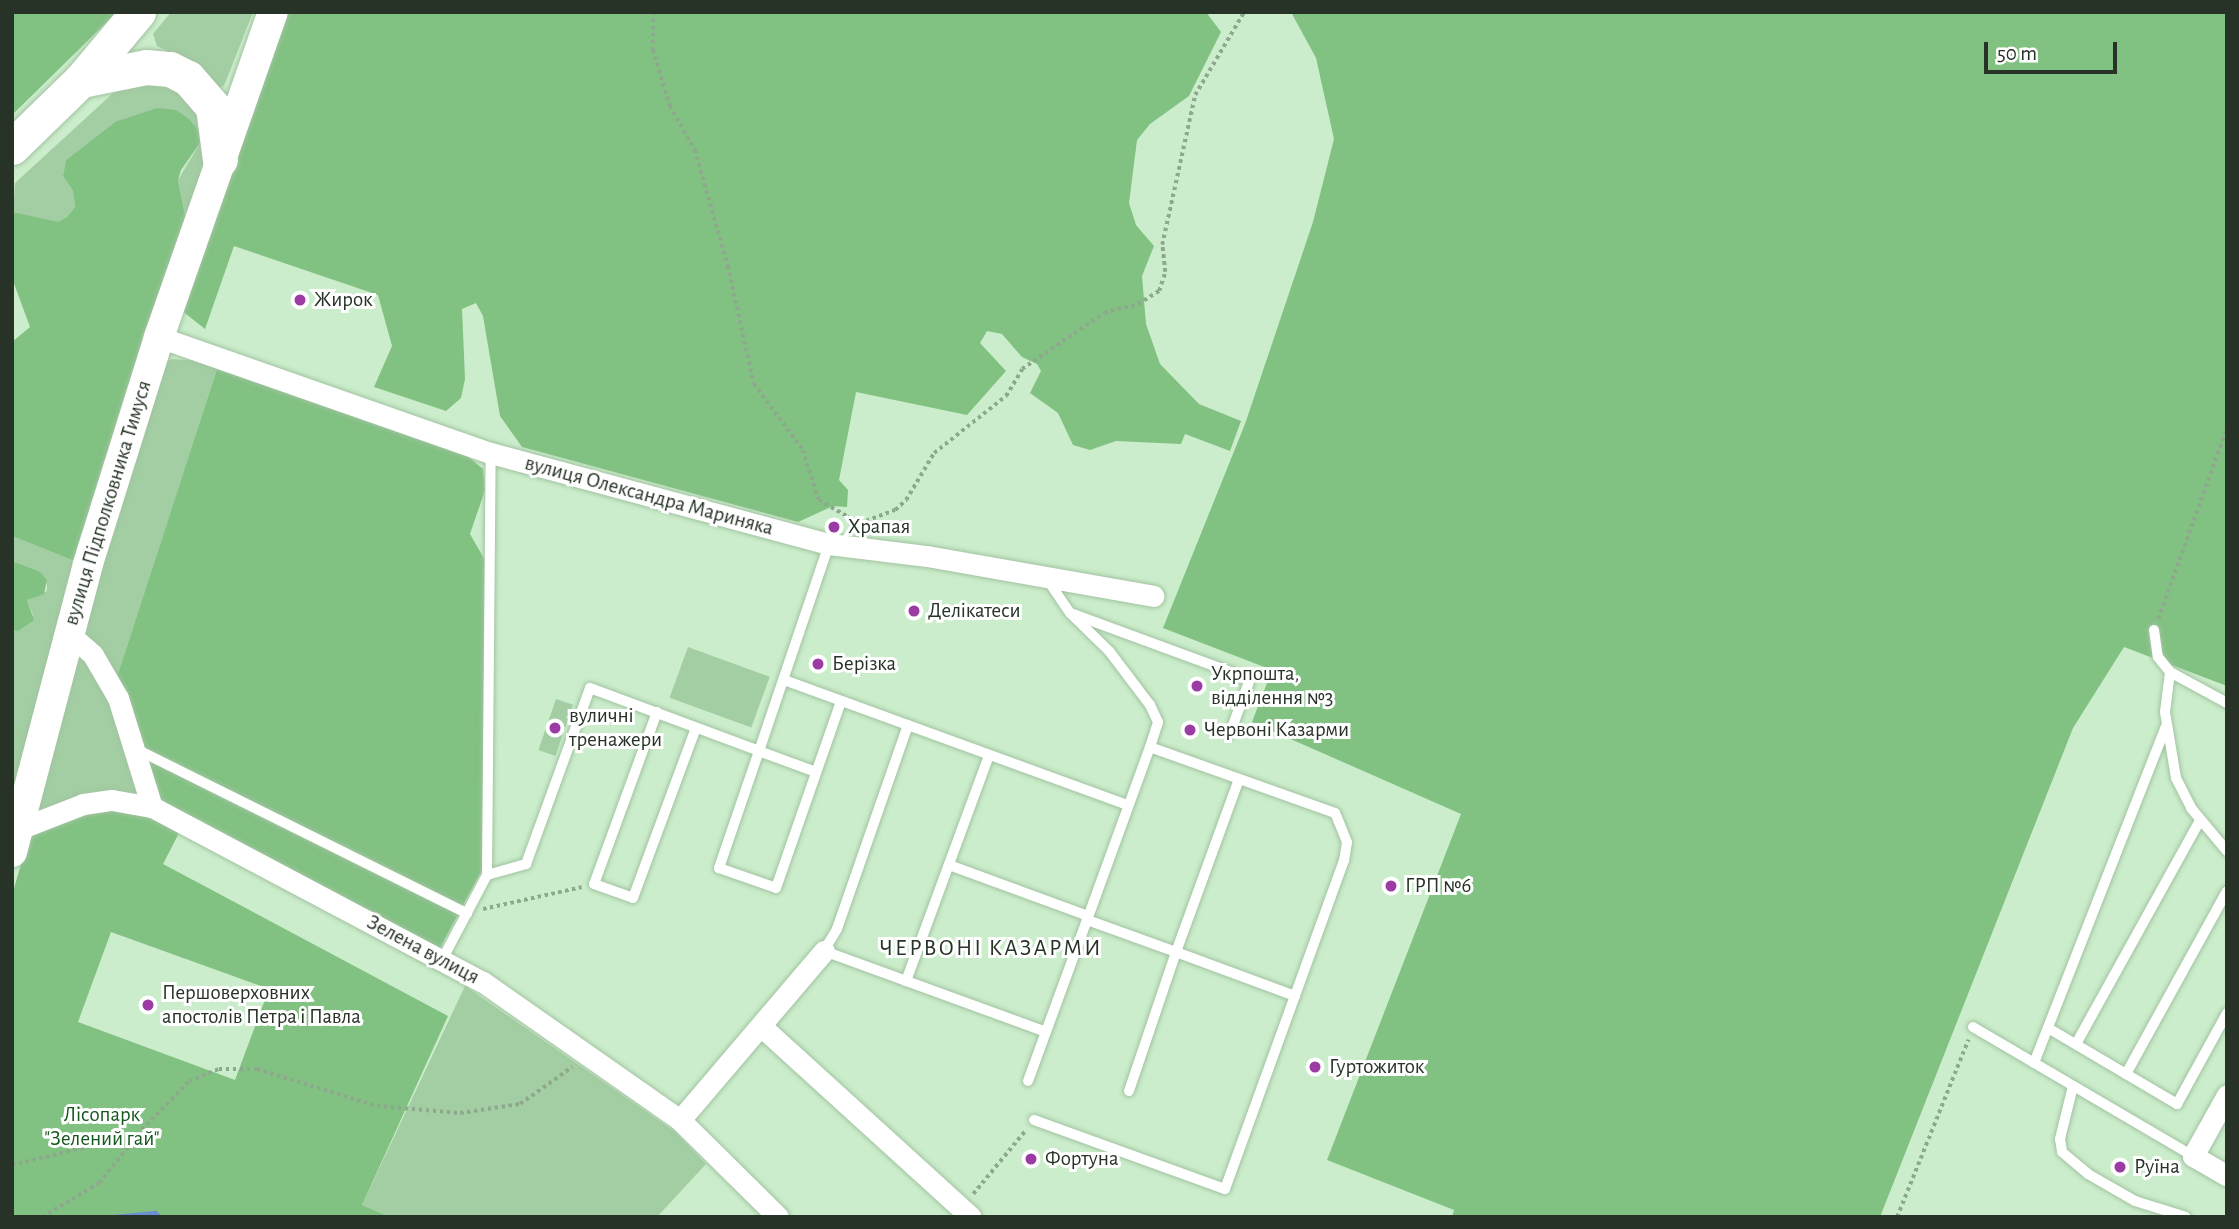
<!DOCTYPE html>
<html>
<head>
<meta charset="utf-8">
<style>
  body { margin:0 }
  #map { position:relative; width:2239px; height:1229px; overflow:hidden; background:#cbedcb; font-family:"Alegreya Sans",sans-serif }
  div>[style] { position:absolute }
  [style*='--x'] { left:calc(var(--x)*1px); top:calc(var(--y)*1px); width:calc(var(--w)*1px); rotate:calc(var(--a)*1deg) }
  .green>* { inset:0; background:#a3cea3; transform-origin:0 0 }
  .forest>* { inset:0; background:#81c182 }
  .stream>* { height:5px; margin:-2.5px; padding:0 2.5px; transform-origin:2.5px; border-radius:2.5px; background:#6e8ed4 }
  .path>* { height:3.5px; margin-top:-1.75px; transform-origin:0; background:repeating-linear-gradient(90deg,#8ea88e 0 3.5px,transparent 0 7px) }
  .roads { filter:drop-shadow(0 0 2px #a2c3a1) drop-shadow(0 0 2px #a2c3a1) }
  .service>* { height:10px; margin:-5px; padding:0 5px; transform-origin:5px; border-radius:5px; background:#fff }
  .minor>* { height:21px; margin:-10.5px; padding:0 10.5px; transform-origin:10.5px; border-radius:10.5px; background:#fff }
  .secondary>* { height:30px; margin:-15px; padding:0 15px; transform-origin:15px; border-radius:15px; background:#fff }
  .trunk>* { height:35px; margin:-17.5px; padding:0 17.5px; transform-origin:17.5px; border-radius:17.5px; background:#fff }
  .dots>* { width:19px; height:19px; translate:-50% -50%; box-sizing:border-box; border:4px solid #fff; border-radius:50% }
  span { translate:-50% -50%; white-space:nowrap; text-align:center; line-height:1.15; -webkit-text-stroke:6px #fff; paint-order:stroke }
  .poi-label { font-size:21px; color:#263326 }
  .left { translate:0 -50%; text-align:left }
  .street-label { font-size:21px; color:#263326 }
  .park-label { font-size:21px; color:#16591d }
  .neighbourhood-label { font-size:23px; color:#263326; letter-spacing:2px }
  .frame { position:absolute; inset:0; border:14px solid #263326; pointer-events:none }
  .scale { position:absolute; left:1984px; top:42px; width:133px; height:32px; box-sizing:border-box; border:4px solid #263326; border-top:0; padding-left:9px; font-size:21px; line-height:24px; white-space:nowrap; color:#263326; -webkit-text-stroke:5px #fff; paint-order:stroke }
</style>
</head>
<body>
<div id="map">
  <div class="green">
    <i style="clip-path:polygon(171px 12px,253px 12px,224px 86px,217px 88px,184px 59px,157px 46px,153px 34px)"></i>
    <i style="clip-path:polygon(146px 80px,179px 90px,200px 113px,209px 156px,186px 221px,178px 180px,200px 143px,115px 122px,66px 160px,63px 176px,73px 191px,75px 207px,67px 217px,58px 223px,13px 212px,15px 183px,124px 83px)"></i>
    <i style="clip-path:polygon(173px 359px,200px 361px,217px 369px,116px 680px,78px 633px,163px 361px)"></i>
    <i style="clip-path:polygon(12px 536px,77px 562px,12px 802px,12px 630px,18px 631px,33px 615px,27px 600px,47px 591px,47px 584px,39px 571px,12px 561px)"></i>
    <i style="left:688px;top:647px;width:87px;height:54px;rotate:20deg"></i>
    <i style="clip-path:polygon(75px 654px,84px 656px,104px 686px,143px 798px,32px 815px)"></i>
    <i style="left:556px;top:699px;width:18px;height:54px;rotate:19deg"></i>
    <i style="clip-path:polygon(465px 986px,674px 1131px,706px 1164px,657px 1217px,390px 1217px,362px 1205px)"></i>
  </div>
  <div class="forest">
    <i style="clip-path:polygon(12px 12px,117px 12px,12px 115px)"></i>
    <i style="clip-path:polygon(283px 12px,1206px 12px,1221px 32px,1189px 96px,1150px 124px,1137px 140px,1129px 203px,1136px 225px,1154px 246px,1142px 276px,1146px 324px,1160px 364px,1199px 404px,1241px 421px,1230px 451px,1185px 434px,1181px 444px,1116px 441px,1090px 450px,1073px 445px,1058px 413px,1030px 393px,1041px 371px,1037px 364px,1022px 357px,1002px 334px,987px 331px,980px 343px,1006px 371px,967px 415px,856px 392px,839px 480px,848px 490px,847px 507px,833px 506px,798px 522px,522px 447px,500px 416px,483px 316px,476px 303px,462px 309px,465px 379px,461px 398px,446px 411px,374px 387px,392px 346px,378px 295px,234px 246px,205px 329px,181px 310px)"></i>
    <i style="clip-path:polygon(1291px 12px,2227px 12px,2227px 686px,2124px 647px,2073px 728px,1880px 1217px,1452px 1217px,1454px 1210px,1327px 1160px,1461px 814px,1252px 722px,1272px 670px,1163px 628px,1245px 424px,1313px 222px,1334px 139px,1316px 58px)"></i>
    <i style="clip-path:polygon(157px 108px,176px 110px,189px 119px,199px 131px,200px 143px,181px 170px,178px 180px,186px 221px,77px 562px,12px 536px,12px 342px,30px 327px,12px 278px,13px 212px,58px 222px,67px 217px,75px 207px,73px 191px,63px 176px,66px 160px,115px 122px)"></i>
    <i style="clip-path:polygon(217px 369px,460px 450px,483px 469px,485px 490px,470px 534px,486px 562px,482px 870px,440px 948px,157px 799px,116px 680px)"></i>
    <i style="clip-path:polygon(12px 561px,39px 571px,47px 580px,44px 594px,27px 600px,34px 620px,18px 631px,12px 630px)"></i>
    <i style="clip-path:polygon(evenodd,112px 808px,149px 815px,179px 833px,163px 864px,448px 1016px,362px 1205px,390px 1217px,12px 1217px,12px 895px,30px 834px,67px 817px,112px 808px,111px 932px,269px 989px,235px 1080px,78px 1022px,111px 932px)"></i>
  </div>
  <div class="stream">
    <i style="--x:113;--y:1217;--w:42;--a:-5.4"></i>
    <i style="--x:155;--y:1213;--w:6;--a:45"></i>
  </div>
  <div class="path">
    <i style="--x:654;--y:12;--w:38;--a:92"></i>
    <i style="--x:653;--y:50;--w:59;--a:73.1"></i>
    <i style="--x:670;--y:106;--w:51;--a:60.4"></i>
    <i style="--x:695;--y:150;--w:121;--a:74.1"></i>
    <i style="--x:728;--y:266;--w:121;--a:77.6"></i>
    <i style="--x:754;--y:384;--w:82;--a:53.4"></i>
    <i style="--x:803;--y:450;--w:52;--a:72.3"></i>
    <i style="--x:819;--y:500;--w:32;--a:30"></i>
    <i style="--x:847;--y:516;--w:14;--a:65"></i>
    <i style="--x:865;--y:529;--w:8;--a:-83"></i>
    <i style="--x:866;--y:521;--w:31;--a:-21"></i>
    <i style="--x:895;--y:510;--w:15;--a:-42"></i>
    <i style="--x:906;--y:500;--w:55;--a:-59.2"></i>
    <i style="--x:934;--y:453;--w:92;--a:-38.4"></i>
    <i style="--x:1006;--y:396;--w:31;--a:-59"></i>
    <i style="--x:1022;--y:369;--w:99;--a:-34.3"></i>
    <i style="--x:1104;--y:313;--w:35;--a:-15"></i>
    <i style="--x:1138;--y:304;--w:25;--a:-32"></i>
    <i style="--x:1159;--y:291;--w:20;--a:-72"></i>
    <i style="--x:1165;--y:272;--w:27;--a:-96"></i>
    <i style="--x:1162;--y:245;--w:154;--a:-77.6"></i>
    <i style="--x:1195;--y:95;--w:96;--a:-59.4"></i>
    <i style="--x:2158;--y:619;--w:204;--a:-70.2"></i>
    <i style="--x:483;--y:909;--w:101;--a:-12.5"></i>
    <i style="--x:12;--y:1165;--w:129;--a:-13.5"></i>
    <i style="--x:137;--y:1135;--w:75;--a:-46.1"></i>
    <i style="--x:189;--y:1081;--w:32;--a:-22"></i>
    <i style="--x:219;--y:1069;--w:38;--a:0"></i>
    <i style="--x:257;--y:1069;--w:126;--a:17.1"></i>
    <i style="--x:377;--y:1106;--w:83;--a:4.8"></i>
    <i style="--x:460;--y:1113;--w:61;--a:-8.5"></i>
    <i style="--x:520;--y:1104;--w:64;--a:-35.4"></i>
    <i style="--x:973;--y:1194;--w:83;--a:-50.4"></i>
    <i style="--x:42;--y:1217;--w:66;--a:-30.8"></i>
    <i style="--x:99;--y:1183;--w:59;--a:-51.2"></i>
    <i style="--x:1897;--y:1217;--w:191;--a:-68.1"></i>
  </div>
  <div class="roads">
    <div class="service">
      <i style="--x:1073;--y:614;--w:189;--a:20.2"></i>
      <i style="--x:1250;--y:679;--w:58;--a:110.3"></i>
      <i style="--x:2154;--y:630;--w:27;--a:82"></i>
      <i style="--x:2158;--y:657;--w:19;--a:51"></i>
      <i style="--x:2170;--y:672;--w:65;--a:28.5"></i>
      <i style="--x:2170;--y:672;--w:40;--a:97.1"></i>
      <i style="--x:2165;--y:712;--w:67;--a:80.5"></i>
      <i style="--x:2176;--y:778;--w:34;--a:63"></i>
      <i style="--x:2191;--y:808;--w:56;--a:50.1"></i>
      <i style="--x:784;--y:680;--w:366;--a:20"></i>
      <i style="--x:657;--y:712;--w:183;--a:110.1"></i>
      <i style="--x:594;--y:884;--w:41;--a:19.7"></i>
      <i style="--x:633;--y:898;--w:181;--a:-69.7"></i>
      <i style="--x:908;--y:725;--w:216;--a:109.2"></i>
      <i style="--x:837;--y:929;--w:26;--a:121"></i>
      <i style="--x:824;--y:951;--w:236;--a:20"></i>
      <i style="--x:134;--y:748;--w:372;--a:26.4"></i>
      <i style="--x:816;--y:772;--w:61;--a:-159.8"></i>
      <i style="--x:759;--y:751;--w:124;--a:108.9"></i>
      <i style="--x:719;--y:868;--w:60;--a:19.3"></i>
      <i style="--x:776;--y:888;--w:198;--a:-70.8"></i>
      <i style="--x:1239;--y:779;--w:184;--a:110"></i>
      <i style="--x:1176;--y:952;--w:127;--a:20.3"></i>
      <i style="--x:949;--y:865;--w:148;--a:20.1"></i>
      <i style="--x:487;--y:875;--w:41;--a:-15.8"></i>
      <i style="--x:526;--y:864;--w:187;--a:-70"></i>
      <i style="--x:590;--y:688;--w:180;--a:20.4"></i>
      <i style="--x:759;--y:751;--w:219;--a:-71.3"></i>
      <i style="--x:442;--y:960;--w:96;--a:-62.1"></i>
      <i style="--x:487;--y:875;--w:422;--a:-89.5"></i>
      <i style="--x:906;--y:981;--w:241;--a:-69.8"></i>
      <i style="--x:1973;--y:1027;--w:255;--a:30.4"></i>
      <i style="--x:2048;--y:1028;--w:150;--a:30.5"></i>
      <i style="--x:2177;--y:1104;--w:104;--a:-61.2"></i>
      <i style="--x:2076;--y:1044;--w:256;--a:-61"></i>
      <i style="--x:2034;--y:1063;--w:361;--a:-68.6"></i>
      <i style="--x:2126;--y:1074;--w:209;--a:-61.1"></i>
      <i style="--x:1028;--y:1081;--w:171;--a:-69.9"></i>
      <i style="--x:2073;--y:1086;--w:55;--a:103.8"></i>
      <i style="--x:2060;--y:1139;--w:13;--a:81"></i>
      <i style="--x:2062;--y:1152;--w:34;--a:40"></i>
      <i style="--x:2088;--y:1174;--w:54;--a:29.9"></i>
      <i style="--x:2135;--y:1201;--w:53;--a:17.4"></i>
      <i style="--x:1129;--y:1091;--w:147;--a:-71.3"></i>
      <i style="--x:1176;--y:952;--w:95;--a:-160.2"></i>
      <i style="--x:1087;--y:920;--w:184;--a:-70"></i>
      <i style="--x:1034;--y:1120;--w:203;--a:19.9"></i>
      <i style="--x:1225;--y:1189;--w:349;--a:-70.1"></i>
      <i style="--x:1344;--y:861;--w:19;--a:-81"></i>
      <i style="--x:1347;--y:842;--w:31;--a:-112"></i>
      <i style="--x:1335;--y:813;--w:196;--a:-160.4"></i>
      <i style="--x:1150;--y:747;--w:26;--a:-72"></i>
      <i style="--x:1158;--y:722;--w:19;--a:-115"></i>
      <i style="--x:1150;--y:705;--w:68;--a:-127.2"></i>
      <i style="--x:1109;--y:651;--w:54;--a:-135.7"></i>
      <i style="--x:1070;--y:613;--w:41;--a:-124.1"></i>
    </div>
    <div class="minor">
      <i style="--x:159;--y:337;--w:352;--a:19.3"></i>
      <i style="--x:491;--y:453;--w:350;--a:15.1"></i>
      <i style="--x:829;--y:544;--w:99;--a:7"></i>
      <i style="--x:927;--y:556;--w:230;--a:10"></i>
      <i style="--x:68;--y:633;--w:33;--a:41"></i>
      <i style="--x:93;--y:655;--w:50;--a:59.8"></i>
      <i style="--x:118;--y:698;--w:114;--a:72.7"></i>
      <i style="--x:19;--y:829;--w:69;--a:-21.3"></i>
      <i style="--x:83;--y:804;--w:29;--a:-8"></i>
      <i style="--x:112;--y:800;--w:41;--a:9.9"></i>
      <i style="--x:152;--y:807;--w:374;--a:27.9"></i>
      <i style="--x:483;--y:982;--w:241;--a:35"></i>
      <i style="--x:680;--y:1120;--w:138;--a:44.7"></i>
      <i style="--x:762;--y:1027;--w:282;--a:42.3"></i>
      <i style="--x:2227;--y:1095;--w:70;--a:119.1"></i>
      <i style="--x:2193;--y:1156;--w:39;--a:30"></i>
      <i style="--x:680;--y:1120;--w:222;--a:-49.6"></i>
    </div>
    <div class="secondary">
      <i style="--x:12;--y:852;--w:298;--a:-75.2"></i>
      <i style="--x:88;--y:564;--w:238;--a:-72.6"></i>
      <i style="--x:159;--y:337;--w:344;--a:-70.7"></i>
    </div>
    <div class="trunk">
      <i style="--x:81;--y:80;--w:66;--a:-11.3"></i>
      <i style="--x:146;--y:67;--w:24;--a:5"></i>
      <i style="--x:170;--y:69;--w:20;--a:27"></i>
      <i style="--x:188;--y:78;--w:38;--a:49"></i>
      <i style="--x:213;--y:107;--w:53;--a:82.5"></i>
      <i style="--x:12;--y:147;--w:96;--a:-44.2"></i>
      <i style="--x:81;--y:80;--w:89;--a:-50"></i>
    </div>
  </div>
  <div class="dots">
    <i style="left:300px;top:300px;background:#9b3ba3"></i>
    <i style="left:834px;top:527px;background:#9b3ba3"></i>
    <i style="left:914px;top:611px;background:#9b3ba3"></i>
    <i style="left:818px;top:664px;background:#9b3ba3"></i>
    <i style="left:1197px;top:686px;background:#9b3ba3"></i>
    <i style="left:555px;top:728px;background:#9b3ba3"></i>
    <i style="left:1190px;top:730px;background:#9b3ba3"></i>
    <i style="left:1391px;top:886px;background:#9b3ba3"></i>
    <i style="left:148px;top:1005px;background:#9b3ba3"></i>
    <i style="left:1315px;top:1067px;background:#9b3ba3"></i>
    <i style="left:1031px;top:1159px;background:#9b3ba3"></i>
    <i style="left:2120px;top:1167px;background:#9b3ba3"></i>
  </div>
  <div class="poi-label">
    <span class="left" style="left:314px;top:300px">Жирок</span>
    <span class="left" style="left:848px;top:527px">Храпая</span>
    <span class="left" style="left:928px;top:611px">Делікатеси</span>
    <span class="left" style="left:832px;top:664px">Берізка</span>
    <span class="left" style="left:1211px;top:686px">Укрпошта,<br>відділення №3</span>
    <span class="left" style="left:569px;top:728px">вуличні<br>тренажери</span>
    <span class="left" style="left:1204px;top:730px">Червоні Казарми</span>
    <span class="left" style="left:1405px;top:886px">ГРП №6</span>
    <span class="left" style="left:162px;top:1005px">Першоверховних<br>апостолів Петра і Павла</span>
    <span class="left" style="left:1329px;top:1067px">Гуртожиток</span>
    <span class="left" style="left:1045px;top:1159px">Фортуна</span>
    <span class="left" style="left:2134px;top:1167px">Руїна</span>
  </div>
  <div class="street-label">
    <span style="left:649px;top:496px;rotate:15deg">вулиця Олександра Мариняка</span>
    <span style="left:108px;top:503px;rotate:-73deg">вулиця Підполковника Тимуся</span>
    <span style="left:423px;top:950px;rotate:28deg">Зелена вулиця</span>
  </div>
  <div class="park-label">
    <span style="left:102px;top:1127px">Лісопарк<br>"Зелений гай"</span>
  </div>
  <div class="neighbourhood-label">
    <span style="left:991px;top:949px">ЧЕРВОНІ КАЗАРМИ</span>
  </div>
  <div class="frame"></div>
  <div class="scale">50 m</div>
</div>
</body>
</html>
